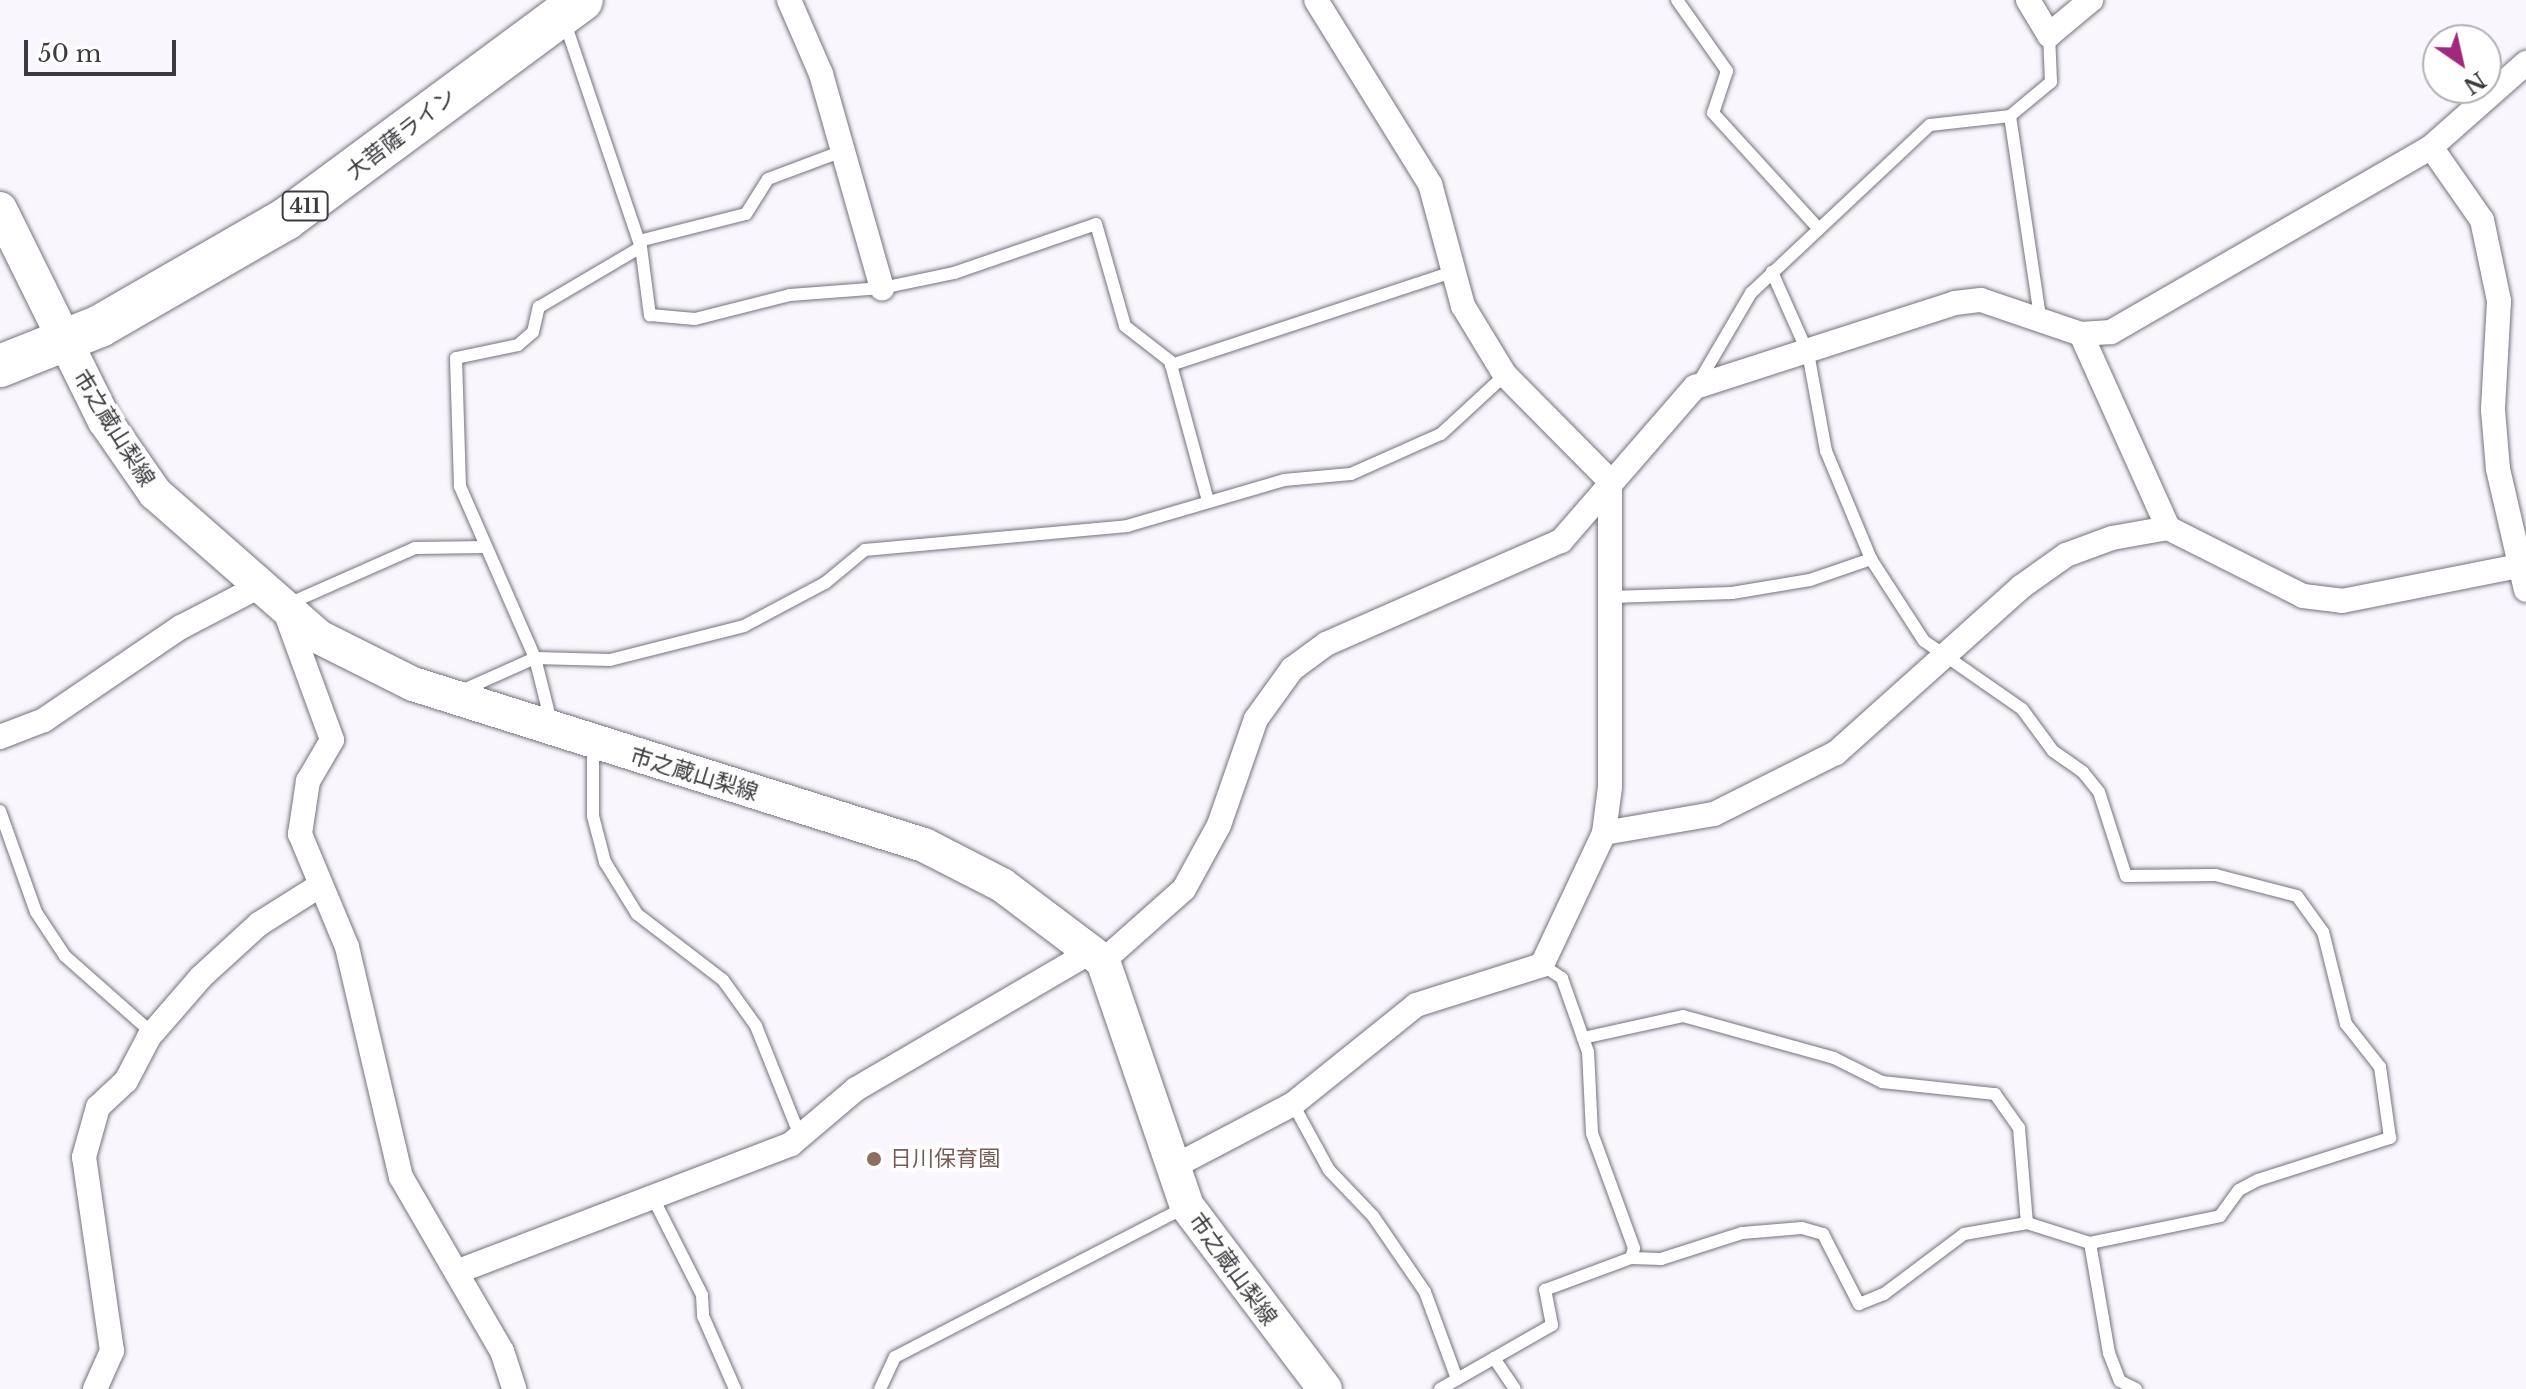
<!DOCTYPE html>
<html>
<head>
<meta charset="utf-8">
<style>
  body { margin:0 }
  #map { position:relative; width:2526px; height:1389px; overflow:hidden; background:#faf6fe; font-family:"Libre Baskerville","Noto Sans JP",serif }
  div>[style] { position:absolute }
  [style*='--x'] { left:calc(var(--x)*1px); top:calc(var(--y)*1px); width:calc(var(--w)*1px); rotate:calc(var(--a)*1deg) }
  .roads { filter:drop-shadow(0 0 2px #76727c) drop-shadow(0 0 2px #76727c) }
  .lane>* { height:12px; margin:-6px; padding:0 6px; transform-origin:6px; border-radius:6px; background:#fff }
  .street>* { height:24px; margin:-12px; padding:0 12px; transform-origin:12px; border-radius:12px; background:#fff }
  .secondary>* { height:34px; margin:-17px; padding:0 17px; transform-origin:17px; border-radius:17px; background:#fff }
  .highway>* { height:42px; margin:-21px; padding:0 21px; transform-origin:21px; border-radius:21px; background:#fff }
  .dots>* { width:22px; height:22px; translate:-50% -50%; box-sizing:border-box; border:4px solid #fff; border-radius:50% }
  span { translate:-50% -50%; white-space:nowrap; text-align:center; line-height:1.15; -webkit-text-stroke:8px #fff; paint-order:stroke }
  .shield-label span { padding:2px 6px; background:#fff; border:2px solid; border-radius:6px; -webkit-text-stroke-width:0 }
  .shield-label { font-size:20px; color:#3d3b3f; font-weight:700 }
  .street-label { font-size:22px; color:#3d3b3f }
  .education-label { font-size:22px; color:#785e54 }
  .left { translate:0 -50%; text-align:left }
  .north { position:absolute; left:2422px; top:24px; width:80px; height:80px; box-sizing:border-box; background:#fff; border:2px solid #b1b1b2; border-radius:50%; rotate:146deg; font-size:22px; font-weight:700; line-height:32px; text-align:center; color:#3d3b3f }
  .north::after { content:''; display:block; margin:auto; width:28px; height:36px; background:#a1287f; clip-path:polygon(50% 0,100% 100%,50% 72%,0 100%) }
  .scale { position:absolute; left:24px; top:40px; width:152px; height:36px; box-sizing:border-box; border:4px solid #3d3b3f; border-top:0; padding-left:10px; font-size:24px; line-height:28px; white-space:nowrap; color:#3d3b3f; -webkit-text-stroke:6px #fff; paint-order:stroke }
</style>
</head>
<body>
<div id="map">
  <div class="roads">
    <div class="lane">
      <i style="--x:1677;--y:0;--w:87;--a:54.8"></i>
      <i style="--x:1727;--y:71;--w:44;--a:108.4"></i>
      <i style="--x:1713;--y:113;--w:157;--a:47.6"></i>
      <i style="--x:564;--y:20;--w:240;--a:71.3"></i>
      <i style="--x:641;--y:247;--w:69;--a:82.5"></i>
      <i style="--x:650;--y:315;--w:45;--a:5.1"></i>
      <i style="--x:695;--y:319;--w:98;--a:-14.2"></i>
      <i style="--x:790;--y:295;--w:92;--a:-4.4"></i>
      <i style="--x:882;--y:288;--w:74;--a:-11.8"></i>
      <i style="--x:954;--y:273;--w:150;--a:-19"></i>
      <i style="--x:1096;--y:224;--w:106;--a:74.1"></i>
      <i style="--x:1125;--y:326;--w:57;--a:37.9"></i>
      <i style="--x:1170;--y:361;--w:145;--a:74.8"></i>
      <i style="--x:2010;--y:116;--w:202;--a:81.5"></i>
      <i style="--x:639;--y:241;--w:110;--a:-14.2"></i>
      <i style="--x:746;--y:214;--w:41;--a:-57.8"></i>
      <i style="--x:768;--y:179;--w:80;--a:-20.5"></i>
      <i style="--x:1171;--y:365;--w:297;--a:-18.3"></i>
      <i style="--x:1697;--y:385;--w:107;--a:-59.6"></i>
      <i style="--x:1751;--y:293;--w:245;--a:-43.2"></i>
      <i style="--x:1930;--y:125;--w:81;--a:-6.4"></i>
      <i style="--x:2010;--y:116;--w:53;--a:-39.7"></i>
      <i style="--x:2051;--y:82;--w:47;--a:-92.4"></i>
      <i style="--x:1611;--y:597;--w:121;--a:-1.9"></i>
      <i style="--x:1732;--y:593;--w:79;--a:-9.5"></i>
      <i style="--x:1810;--y:580;--w:65;--a:-19"></i>
      <i style="--x:286;--y:605;--w:141;--a:-23.8"></i>
      <i style="--x:415;--y:548;--w:71;--a:-0.8"></i>
      <i style="--x:459;--y:692;--w:83;--a:-24.1"></i>
      <i style="--x:535;--y:658;--w:75;--a:1.5"></i>
      <i style="--x:610;--y:660;--w:138;--a:-14.2"></i>
      <i style="--x:744;--y:626;--w:92;--a:-28"></i>
      <i style="--x:825;--y:583;--w:52;--a:-39.5"></i>
      <i style="--x:865;--y:550;--w:263;--a:-5.2"></i>
      <i style="--x:1127;--y:526;--w:164;--a:-16.3"></i>
      <i style="--x:1284;--y:480;--w:67;--a:-5.1"></i>
      <i style="--x:1351;--y:474;--w:98;--a:-24"></i>
      <i style="--x:1441;--y:434;--w:87;--a:-42.7"></i>
      <i style="--x:551;--y:722;--w:66;--a:-104"></i>
      <i style="--x:535;--y:658;--w:188;--a:-113.6"></i>
      <i style="--x:460;--y:486;--w:128;--a:-91.8"></i>
      <i style="--x:456;--y:358;--w:63;--a:-11.8"></i>
      <i style="--x:518;--y:345;--w:20;--a:-41"></i>
      <i style="--x:533;--y:332;--w:26;--a:-77"></i>
      <i style="--x:539;--y:307;--w:118;--a:-30.5"></i>
      <i style="--x:593;--y:745;--w:71;--a:90"></i>
      <i style="--x:593;--y:816;--w:48;--a:75.4"></i>
      <i style="--x:605;--y:862;--w:61;--a:58.4"></i>
      <i style="--x:637;--y:914;--w:108;--a:37.5"></i>
      <i style="--x:723;--y:980;--w:57;--a:54.3"></i>
      <i style="--x:756;--y:1026;--w:118;--a:68.2"></i>
      <i style="--x:0;--y:811;--w:107;--a:70.4"></i>
      <i style="--x:36;--y:912;--w:53;--a:56.6"></i>
      <i style="--x:65;--y:956;--w:116;--a:41.5"></i>
      <i style="--x:1583;--y:1038;--w:102;--a:-12.4"></i>
      <i style="--x:1683;--y:1016;--w:157;--a:15.5"></i>
      <i style="--x:1834;--y:1058;--w:54;--a:26.6"></i>
      <i style="--x:1882;--y:1082;--w:114;--a:6.1"></i>
      <i style="--x:1995;--y:1094;--w:42;--a:54.8"></i>
      <i style="--x:2019;--y:1128;--w:95;--a:85.2"></i>
      <i style="--x:1293;--y:1104;--w:75;--a:61.4"></i>
      <i style="--x:1329;--y:1170;--w:64;--a:46.3"></i>
      <i style="--x:1373;--y:1216;--w:92;--a:55.6"></i>
      <i style="--x:1425;--y:1292;--w:93;--a:69.8"></i>
      <i style="--x:652;--y:1196;--w:111;--a:63.2"></i>
      <i style="--x:702;--y:1295;--w:21;--a:87"></i>
      <i style="--x:703;--y:1316;--w:80;--a:66.3"></i>
      <i style="--x:2090;--y:1243;--w:112;--a:80.2"></i>
      <i style="--x:2109;--y:1353;--w:30;--a:69"></i>
      <i style="--x:2120;--y:1381;--w:18;--a:27"></i>
      <i style="--x:1631;--y:1258;--w:30;--a:2"></i>
      <i style="--x:1661;--y:1259;--w:85;--a:-17.8"></i>
      <i style="--x:1742;--y:1233;--w:60;--a:-4.8"></i>
      <i style="--x:1802;--y:1228;--w:22;--a:16"></i>
      <i style="--x:1823;--y:1234;--w:79;--a:62.8"></i>
      <i style="--x:1859;--y:1304;--w:27;--a:-22"></i>
      <i style="--x:1884;--y:1294;--w:100;--a:-36.9"></i>
      <i style="--x:1964;--y:1234;--w:64;--a:-9.9"></i>
      <i style="--x:2027;--y:1223;--w:66;--a:17.6"></i>
      <i style="--x:2090;--y:1243;--w:133;--a:-11.7"></i>
      <i style="--x:2220;--y:1216;--w:32;--a:-54"></i>
      <i style="--x:2239;--y:1190;--w:21;--a:-28"></i>
      <i style="--x:2258;--y:1180;--w:139;--a:-17.7"></i>
      <i style="--x:2390;--y:1138;--w:72;--a:-98"></i>
      <i style="--x:2380;--y:1067;--w:55;--a:-128.3"></i>
      <i style="--x:2346;--y:1024;--w:95;--a:-104"></i>
      <i style="--x:2323;--y:932;--w:44;--a:-125.8"></i>
      <i style="--x:2297;--y:896;--w:84;--a:-165.5"></i>
      <i style="--x:2216;--y:875;--w:90;--a:179.4"></i>
      <i style="--x:2126;--y:876;--w:88;--a:-107.8"></i>
      <i style="--x:2099;--y:792;--w:26;--a:-129"></i>
      <i style="--x:2083;--y:772;--w:37;--a:-145"></i>
      <i style="--x:2053;--y:751;--w:52;--a:-126.4"></i>
      <i style="--x:2022;--y:709;--w:119;--a:-145.2"></i>
      <i style="--x:1924;--y:641;--w:98;--a:-122.9"></i>
      <i style="--x:1871;--y:559;--w:117;--a:-112.6"></i>
      <i style="--x:1826;--y:451;--w:100;--a:-100.4"></i>
      <i style="--x:1808;--y:353;--w:89;--a:-114"></i>
      <i style="--x:1494;--y:1358;--w:37;--a:56"></i>
      <i style="--x:880;--y:1389;--w:35;--a:-65"></i>
      <i style="--x:895;--y:1357;--w:325;--a:-27.3"></i>
      <i style="--x:1440;--y:1389;--w:129;--a:-29.7"></i>
      <i style="--x:1552;--y:1325;--w:36;--a:-101"></i>
      <i style="--x:1545;--y:1290;--w:92;--a:-20.4"></i>
      <i style="--x:1631;--y:1258;--w:10;--a:-73"></i>
      <i style="--x:1634;--y:1248;--w:122;--a:-110.1"></i>
      <i style="--x:1592;--y:1133;--w:81;--a:-92.8"></i>
      <i style="--x:1588;--y:1052;--w:78;--a:-109.4"></i>
      <i style="--x:1562;--y:978;--w:24;--a:-147"></i>
    </div>
    <div class="street">
      <i style="--x:789;--y:0;--w:81;--a:66.6"></i>
      <i style="--x:821;--y:74;--w:223;--a:74.1"></i>
      <i style="--x:2028;--y:0;--w:41;--a:59"></i>
      <i style="--x:2049;--y:35;--w:55;--a:-39.8"></i>
      <i style="--x:2431;--y:147;--w:89;--a:55.1"></i>
      <i style="--x:2482;--y:220;--w:83;--a:78.1"></i>
      <i style="--x:2499;--y:301;--w:109;--a:93.2"></i>
      <i style="--x:2493;--y:410;--w:59;--a:85.2"></i>
      <i style="--x:2498;--y:469;--w:124;--a:77"></i>
      <i style="--x:2081;--y:334;--w:213;--a:65.8"></i>
      <i style="--x:286;--y:614;--w:134;--a:69.9"></i>
      <i style="--x:332;--y:740;--w:48;--a:120.3"></i>
      <i style="--x:308;--y:781;--w:54;--a:98.6"></i>
      <i style="--x:300;--y:834;--w:122;--a:67.4"></i>
      <i style="--x:347;--y:947;--w:236;--a:76.8"></i>
      <i style="--x:401;--y:1177;--w:201;--a:59.9"></i>
      <i style="--x:502;--y:1351;--w:40;--a:72"></i>
      <i style="--x:0;--y:737;--w:47;--a:-21.1"></i>
      <i style="--x:44;--y:720;--w:166;--a:-34.2"></i>
      <i style="--x:181;--y:627;--w:87;--a:-27.5"></i>
      <i style="--x:1604;--y:833;--w:112;--a:-9.8"></i>
      <i style="--x:1714;--y:814;--w:136;--a:-26.6"></i>
      <i style="--x:1836;--y:753;--w:249;--a:-41.9"></i>
      <i style="--x:2021;--y:587;--w:55;--a:-35.4"></i>
      <i style="--x:2066;--y:555;--w:49;--a:-20.3"></i>
      <i style="--x:2112;--y:538;--w:57;--a:-10.1"></i>
      <i style="--x:2168;--y:528;--w:151;--a:26.7"></i>
      <i style="--x:2303;--y:596;--w:39;--a:7"></i>
      <i style="--x:2342;--y:601;--w:179;--a:-11.2"></i>
      <i style="--x:1103;--y:961;--w:108;--a:-41.6"></i>
      <i style="--x:1184;--y:889;--w:73;--a:-61.3"></i>
      <i style="--x:1219;--y:825;--w:112;--a:-70.8"></i>
      <i style="--x:1256;--y:719;--w:62;--a:-54.2"></i>
      <i style="--x:1292;--y:669;--w:42;--a:-36.3"></i>
      <i style="--x:1326;--y:644;--w:257;--a:-23.7"></i>
      <i style="--x:1561;--y:541;--w:204;--a:-49"></i>
      <i style="--x:1695;--y:387;--w:273;--a:-17.9"></i>
      <i style="--x:1955;--y:303;--w:26;--a:-7"></i>
      <i style="--x:1981;--y:300;--w:106;--a:18.8"></i>
      <i style="--x:2081;--y:334;--w:30;--a:-4"></i>
      <i style="--x:2111;--y:332;--w:370;--a:-30"></i>
      <i style="--x:2431;--y:147;--w:127;--a:-41.5"></i>
      <i style="--x:1175;--y:1166;--w:133;--a:-27.7"></i>
      <i style="--x:1293;--y:1104;--w:158;--a:-38.8"></i>
      <i style="--x:1416;--y:1005;--w:132;--a:-17.6"></i>
      <i style="--x:1542;--y:965;--w:146;--a:-64.8"></i>
      <i style="--x:1604;--y:833;--w:46;--a:-82.6"></i>
      <i style="--x:1610;--y:787;--w:306;--a:-90"></i>
      <i style="--x:1610;--y:481;--w:149;--a:-134.7"></i>
      <i style="--x:1505;--y:375;--w:81;--a:-121.3"></i>
      <i style="--x:1463;--y:306;--w:126;--a:-105.1"></i>
      <i style="--x:1430;--y:184;--w:216;--a:-121.8"></i>
      <i style="--x:459;--y:1271;--w:355;--a:-20.9"></i>
      <i style="--x:791;--y:1144;--w:85;--a:-40.2"></i>
      <i style="--x:856;--y:1089;--w:273;--a:-30.3"></i>
      <i style="--x:95;--y:1389;--w:42;--a:-65.9"></i>
      <i style="--x:112;--y:1351;--w:196;--a:-98.2"></i>
      <i style="--x:84;--y:1157;--w:52;--a:-74.4"></i>
      <i style="--x:98;--y:1107;--w:38;--a:-43"></i>
      <i style="--x:126;--y:1081;--w:50;--a:-62.4"></i>
      <i style="--x:149;--y:1037;--w:79;--a:-49.1"></i>
      <i style="--x:201;--y:977;--w:79;--a:-42.4"></i>
      <i style="--x:259;--y:924;--w:71;--a:-32.3"></i>
    </div>
    <div class="secondary">
      <i style="--x:0;--y:209;--w:237;--a:63.7"></i>
      <i style="--x:105;--y:421;--w:88;--a:55.2"></i>
      <i style="--x:155;--y:493;--w:218;--a:41.3"></i>
      <i style="--x:319;--y:637;--w:105;--a:26.6"></i>
      <i style="--x:413;--y:684;--w:536;--a:17.49"></i>
      <i style="--x:924;--y:845;--w:88;--a:27.1"></i>
      <i style="--x:1002;--y:885;--w:126;--a:37"></i>
      <i style="--x:1103;--y:961;--w:259;--a:71.1"></i>
      <i style="--x:1187;--y:1206;--w:229;--a:53"></i>
    </div>
    <div class="highway">
      <i style="--x:0;--y:366;--w:108;--a:-21.8"></i>
      <i style="--x:100;--y:326;--w:215;--a:-29.9"></i>
      <i style="--x:286;--y:219;--w:368;--a:-36.5"></i>
    </div>
  </div>
  <div class="dots">
    <i style="left:874px;top:1159px;background:#8d6e63"></i>
  </div>
  <div class="shield-label">
    <span style="left:305px;top:206px">411</span>
  </div>
  <div class="street-label">
    <span style="left:401px;top:134px;rotate:-38deg">大菩薩ライン</span>
    <span style="left:114px;top:428px;rotate:58deg">市之蔵山梨線</span>
    <span style="left:694px;top:774px;rotate:17deg">市之蔵山梨線</span>
    <span style="left:1233px;top:1269px;rotate:54deg">市之蔵山梨線</span>
  </div>
  <div class="education-label">
    <span class="left" style="left:890px;top:1159px">日川保育園</span>
  </div>
  <div class="north">N</div>
  <div class="scale">50 m</div>
</div>
</body>
</html>
